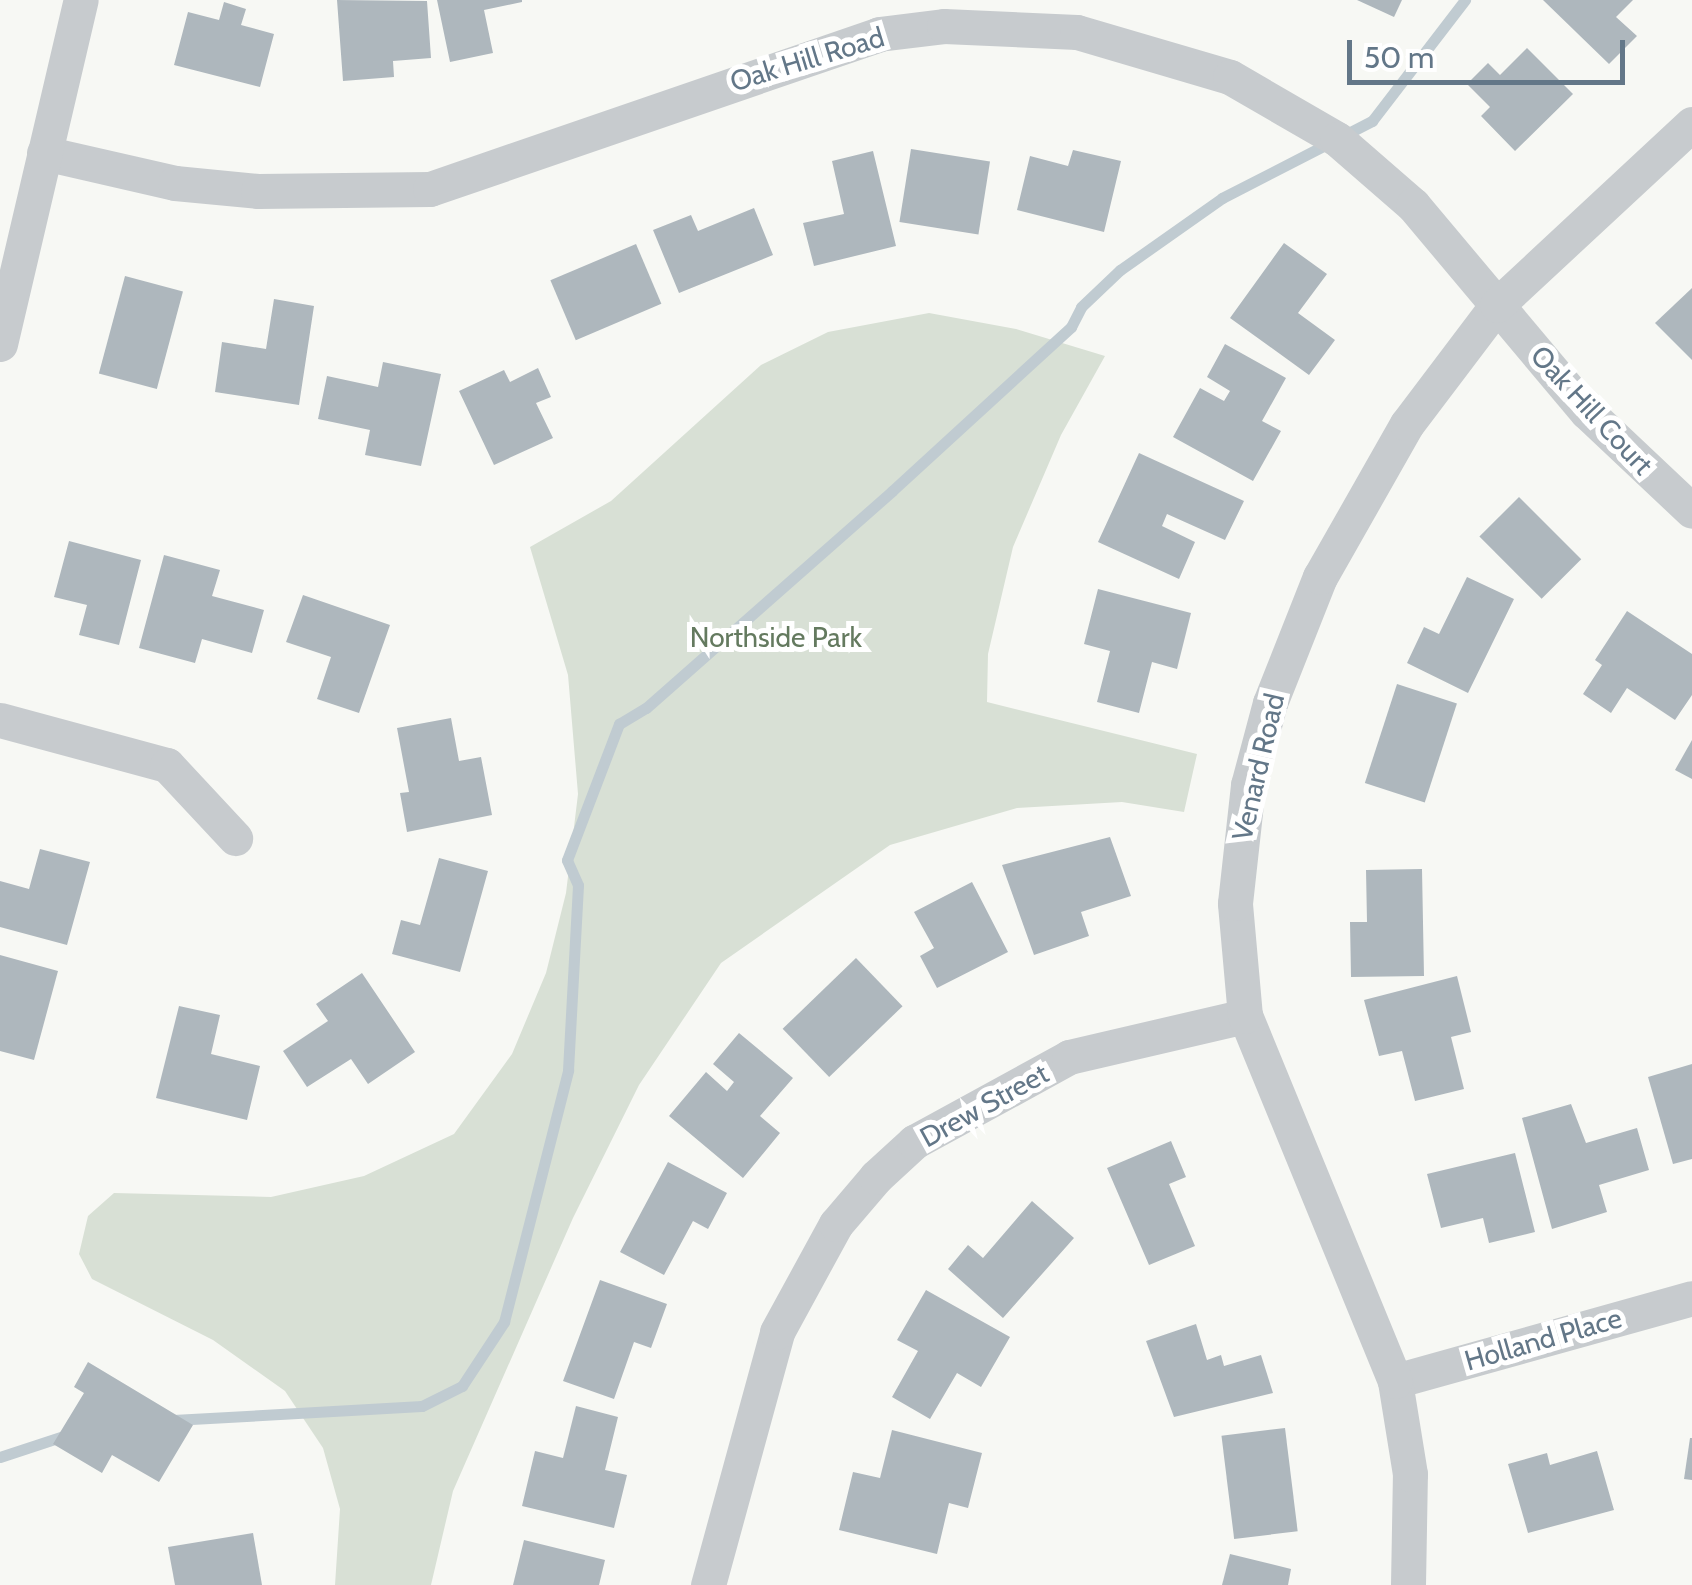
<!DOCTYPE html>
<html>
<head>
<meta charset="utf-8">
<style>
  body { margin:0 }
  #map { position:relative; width:1692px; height:1585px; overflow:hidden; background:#f7f8f4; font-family:Cabin,sans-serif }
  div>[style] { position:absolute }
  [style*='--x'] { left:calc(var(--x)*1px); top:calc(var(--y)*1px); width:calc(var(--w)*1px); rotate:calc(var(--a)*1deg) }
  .green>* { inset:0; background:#d8e0d5 }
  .stream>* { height:11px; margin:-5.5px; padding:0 5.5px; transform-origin:5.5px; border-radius:5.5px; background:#c0cbd1 }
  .building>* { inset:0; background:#aeb7bd; transform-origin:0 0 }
  .street>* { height:35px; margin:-17.5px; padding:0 17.5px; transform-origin:17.5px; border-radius:17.5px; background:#c7cbce }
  span { translate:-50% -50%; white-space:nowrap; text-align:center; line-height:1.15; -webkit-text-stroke:10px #fff; paint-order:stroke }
  .street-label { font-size:28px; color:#637788 }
  .park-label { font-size:28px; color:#647a5f }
  .scale { position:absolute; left:1347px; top:40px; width:278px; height:45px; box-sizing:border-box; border:5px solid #637788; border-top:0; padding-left:12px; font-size:30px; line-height:35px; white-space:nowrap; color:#637788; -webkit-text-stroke:8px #fff; paint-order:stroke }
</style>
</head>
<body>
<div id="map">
  <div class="green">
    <i style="clip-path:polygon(929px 313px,1016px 329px,1105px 356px,1061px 435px,1013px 547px,988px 654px,987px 702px,1197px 754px,1184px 812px,1122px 802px,1017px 808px,890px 845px,721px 963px,639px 1085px,573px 1218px,453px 1491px,431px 1585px,335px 1585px,340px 1509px,323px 1448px,285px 1391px,213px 1340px,92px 1279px,79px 1254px,88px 1216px,114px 1193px,271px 1197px,364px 1176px,454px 1134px,512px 1054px,546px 973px,566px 893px,578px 794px,568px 675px,530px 547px,611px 501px,761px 365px,828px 332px)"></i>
  </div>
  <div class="stream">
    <i style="--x:173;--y:1420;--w:249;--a:-3.2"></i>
    <i style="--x:422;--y:1406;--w:45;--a:-26.6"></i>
    <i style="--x:462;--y:1386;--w:77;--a:-56.7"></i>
    <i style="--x:504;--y:1322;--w:260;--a:-75.7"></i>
    <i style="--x:568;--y:1070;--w:185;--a:-86.9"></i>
    <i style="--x:578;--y:885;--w:27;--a:-114"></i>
    <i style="--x:567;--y:860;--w:146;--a:-69.1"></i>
    <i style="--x:619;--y:724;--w:31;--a:-31"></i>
    <i style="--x:646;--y:708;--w:328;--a:-41.4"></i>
    <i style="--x:892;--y:491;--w:243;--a:-42.5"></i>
    <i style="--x:1071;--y:327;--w:22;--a:-63"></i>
    <i style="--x:1081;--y:307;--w:54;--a:-43.5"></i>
    <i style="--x:1120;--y:270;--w:125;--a:-35.2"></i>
    <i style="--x:1222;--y:198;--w:169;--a:-27.2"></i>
    <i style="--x:1372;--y:121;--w:153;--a:-52.5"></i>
    <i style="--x:0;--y:1457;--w:71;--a:-18.2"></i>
  </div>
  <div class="building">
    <i style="clip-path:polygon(337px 0,427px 1px,431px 58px,393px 61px,394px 77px,343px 81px)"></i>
    <i style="clip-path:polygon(437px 0,522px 0,522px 2px,484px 10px,493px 53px,450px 62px)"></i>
    <i style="clip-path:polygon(1357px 0,1402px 0,1394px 17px)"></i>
    <i style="clip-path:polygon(1543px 0,1633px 0,1616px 17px,1637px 36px,1609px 64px)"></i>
    <i style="clip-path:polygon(224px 2px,246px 9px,241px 25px,274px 34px,260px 87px,174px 65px,188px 12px,219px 20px)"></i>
    <i style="clip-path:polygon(1527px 48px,1573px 94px,1515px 151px,1481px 116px,1490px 107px,1467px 84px,1488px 63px,1500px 75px)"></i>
    <i style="left:911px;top:149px;width:80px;height:74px;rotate:9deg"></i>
    <i style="clip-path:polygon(1073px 150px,1121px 161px,1104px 232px,1017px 210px,1030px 156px,1068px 166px)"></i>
    <i style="clip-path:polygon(873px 151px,896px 246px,814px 266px,803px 223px,844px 214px,832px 161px)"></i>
    <i style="clip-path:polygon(754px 208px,773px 255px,679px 293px,653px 230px,691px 215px,698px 231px)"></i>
    <i style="clip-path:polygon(1284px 243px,1327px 274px,1298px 313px,1335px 340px,1309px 375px,1230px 318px)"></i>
    <i style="left:636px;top:244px;width:65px;height:93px;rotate:67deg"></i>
    <i style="left:125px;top:276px;width:60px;height:101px;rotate:15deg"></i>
    <i style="clip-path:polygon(1692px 288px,1692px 360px,1655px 323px)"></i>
    <i style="clip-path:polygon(274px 299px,314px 306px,299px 405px,215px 392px,222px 342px,266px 349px)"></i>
    <i style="clip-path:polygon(1225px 344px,1286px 378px,1262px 421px,1281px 431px,1253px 481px,1173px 437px,1200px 388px,1224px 401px,1230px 391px,1207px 377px)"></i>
    <i style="clip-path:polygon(383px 362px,441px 374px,421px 466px,365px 455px,370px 430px,318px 419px,327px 376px,378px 387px)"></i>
    <i style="clip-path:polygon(538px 368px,551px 397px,536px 403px,553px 438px,494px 465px,459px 391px,504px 370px,510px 382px)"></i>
    <i style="clip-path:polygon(1139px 453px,1244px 501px,1225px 540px,1167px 514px,1162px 526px,1195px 542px,1179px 579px,1098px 542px)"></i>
    <i style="left:1519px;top:497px;width:88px;height:56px;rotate:45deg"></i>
    <i style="clip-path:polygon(69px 541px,141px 560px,119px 645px,79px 635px,87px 605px,54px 597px)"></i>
    <i style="clip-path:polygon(164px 555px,220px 570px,212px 596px,264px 610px,252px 653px,202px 639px,195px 663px,139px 648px)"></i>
    <i style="clip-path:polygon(1467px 577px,1514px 599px,1468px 693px,1407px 663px,1424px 627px,1439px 634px)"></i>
    <i style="clip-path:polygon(1098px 589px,1191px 613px,1177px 669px,1152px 662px,1139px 713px,1097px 702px,1110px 651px,1084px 644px)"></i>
    <i style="clip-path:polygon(303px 595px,390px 625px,359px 713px,317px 699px,331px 657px,286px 642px)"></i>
    <i style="clip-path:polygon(1627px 611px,1692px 654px,1692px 695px,1675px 720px,1627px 688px,1611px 713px,1583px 694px,1602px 665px,1595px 660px)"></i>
    <i style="left:1397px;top:684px;width:63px;height:104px;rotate:18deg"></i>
    <i style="clip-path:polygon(451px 718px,459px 761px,481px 757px,492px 815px,407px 832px,400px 793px,409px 792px,397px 728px)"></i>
    <i style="clip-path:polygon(1692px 740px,1692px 779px,1675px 770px)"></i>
    <i style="clip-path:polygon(1110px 837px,1131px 896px,1081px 912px,1089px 936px,1034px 955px,1002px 865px)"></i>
    <i style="clip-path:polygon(40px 849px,90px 862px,67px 945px,0 927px,0 881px,29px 889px)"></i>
    <i style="clip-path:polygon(439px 858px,488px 871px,460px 972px,392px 954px,401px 920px,420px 925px)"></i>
    <i style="clip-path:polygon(1422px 869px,1424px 976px,1351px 977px,1350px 922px,1367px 922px,1366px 870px)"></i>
    <i style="clip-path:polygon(972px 882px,1008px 952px,937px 988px,920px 956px,934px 948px,914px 912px)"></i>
    <i style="clip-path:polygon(0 955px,58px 971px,34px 1060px,0 1051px)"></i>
    <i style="left:856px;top:958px;width:67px;height:102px;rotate:46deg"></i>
    <i style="clip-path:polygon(362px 973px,415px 1052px,368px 1084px,351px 1059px,307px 1087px,283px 1051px,328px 1021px,316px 1004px)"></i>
    <i style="clip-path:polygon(1457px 976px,1471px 1032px,1451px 1037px,1464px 1089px,1415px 1101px,1402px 1051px,1379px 1056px,1364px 1000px)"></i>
    <i style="clip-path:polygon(179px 1006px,220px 1015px,211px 1054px,260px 1066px,247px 1120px,156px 1098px)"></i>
    <i style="clip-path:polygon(739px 1033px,793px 1078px,760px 1116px,780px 1133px,743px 1178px,669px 1116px,706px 1072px,727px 1091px,734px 1082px,713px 1064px)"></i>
    <i style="clip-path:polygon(1692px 1064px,1692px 1159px,1673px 1164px,1648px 1077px)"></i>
    <i style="clip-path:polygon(1571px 1104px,1586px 1143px,1637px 1128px,1649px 1170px,1599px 1185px,1607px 1212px,1552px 1229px,1522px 1118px)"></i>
    <i style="clip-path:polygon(1171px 1141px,1186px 1177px,1169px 1184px,1195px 1246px,1149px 1265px,1107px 1168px)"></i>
    <i style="clip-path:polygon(1515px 1153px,1535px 1232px,1489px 1243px,1483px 1218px,1441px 1228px,1427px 1174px)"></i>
    <i style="clip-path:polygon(668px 1162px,727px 1193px,708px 1229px,693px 1221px,664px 1275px,620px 1252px)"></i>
    <i style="clip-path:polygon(1032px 1201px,1074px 1238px,1003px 1318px,948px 1269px,968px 1245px,983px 1258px)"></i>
    <i style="clip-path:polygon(600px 1280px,667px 1304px,651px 1348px,634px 1342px,614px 1399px,563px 1381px)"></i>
    <i style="clip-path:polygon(926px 1290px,1010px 1337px,981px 1387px,957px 1373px,930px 1419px,892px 1397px,918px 1351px,897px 1340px)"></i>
    <i style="clip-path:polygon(1196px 1324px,1207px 1360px,1221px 1355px,1224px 1366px,1261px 1355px,1273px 1393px,1174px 1417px,1146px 1341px)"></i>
    <i style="clip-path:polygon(88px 1362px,193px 1425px,159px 1482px,112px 1455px,102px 1473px,53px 1444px,84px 1393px,74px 1387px)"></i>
    <i style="clip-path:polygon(576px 1406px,618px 1417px,605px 1470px,627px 1475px,614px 1528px,522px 1506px,535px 1451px,563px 1458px)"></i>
    <i style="left:1285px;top:1428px;width:104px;height:64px;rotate:83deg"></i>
    <i style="clip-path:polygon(892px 1430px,982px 1453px,968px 1508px,949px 1503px,937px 1554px,839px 1530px,853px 1472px,880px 1478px)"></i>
    <i style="clip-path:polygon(1690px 1438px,1692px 1438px,1692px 1480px,1684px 1479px)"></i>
    <i style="clip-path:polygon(1597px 1451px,1614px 1510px,1528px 1533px,1508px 1464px,1547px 1453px,1550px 1465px)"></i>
    <i style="clip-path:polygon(253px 1533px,262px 1585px,175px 1585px,168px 1547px)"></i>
    <i style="clip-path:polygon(524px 1540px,605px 1560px,599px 1585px,513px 1585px)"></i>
    <i style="clip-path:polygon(1230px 1554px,1291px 1569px,1288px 1585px,1222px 1585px)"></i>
  </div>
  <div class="street">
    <i style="--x:44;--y:153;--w:134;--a:12.9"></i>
    <i style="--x:175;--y:183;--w:83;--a:5.5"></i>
    <i style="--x:258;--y:191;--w:172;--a:-0.7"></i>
    <i style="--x:430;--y:189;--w:475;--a:-19"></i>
    <i style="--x:879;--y:34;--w:65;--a:-7"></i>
    <i style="--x:944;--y:26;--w:133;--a:2.6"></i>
    <i style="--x:1077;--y:32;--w:159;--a:16.4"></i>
    <i style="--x:1230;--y:77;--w:124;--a:30.1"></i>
    <i style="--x:1337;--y:139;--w:101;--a:41"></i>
    <i style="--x:1413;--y:205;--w:270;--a:50"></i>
    <i style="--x:1587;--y:412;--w:144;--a:43.3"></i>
    <i style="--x:0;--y:344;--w:353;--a:-76.8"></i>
    <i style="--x:0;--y:720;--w:173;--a:15.1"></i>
    <i style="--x:167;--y:765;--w:100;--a:47"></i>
    <i style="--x:1395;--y:1381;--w:308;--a:-15.6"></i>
    <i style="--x:708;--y:1585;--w:262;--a:-74.7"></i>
    <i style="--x:777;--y:1332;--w:123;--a:-61.4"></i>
    <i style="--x:836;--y:1224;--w:62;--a:-49.6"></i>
    <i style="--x:876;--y:1177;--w:52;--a:-42.6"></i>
    <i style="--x:914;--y:1142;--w:177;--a:-28.7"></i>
    <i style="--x:1069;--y:1057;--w:181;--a:-13.1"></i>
    <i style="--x:1408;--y:1585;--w:111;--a:-89"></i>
    <i style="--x:1410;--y:1474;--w:94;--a:-99.2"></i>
    <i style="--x:1395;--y:1381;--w:395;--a:-112.3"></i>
    <i style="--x:1245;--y:1016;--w:113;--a:-95.1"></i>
    <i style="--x:1235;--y:903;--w:119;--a:-83.7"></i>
    <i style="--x:1248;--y:785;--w:85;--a:-75"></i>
    <i style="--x:1270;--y:703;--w:136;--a:-68.4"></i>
    <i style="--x:1320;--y:577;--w:176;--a:-60.4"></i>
    <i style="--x:1407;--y:424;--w:149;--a:-52.9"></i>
    <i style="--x:1497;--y:305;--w:266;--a:-42.9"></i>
  </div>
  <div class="street-label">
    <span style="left:807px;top:59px;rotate:-17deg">Oak Hill Road</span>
    <span style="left:1592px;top:410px;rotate:47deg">Oak Hill Court</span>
    <span style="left:1258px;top:767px;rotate:-77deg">Venard Road</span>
    <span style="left:984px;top:1105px;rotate:-29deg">Drew Street</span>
    <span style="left:1543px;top:1339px;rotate:-16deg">Holland Place</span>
  </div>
  <div class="park-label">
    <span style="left:776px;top:637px">Northside Park</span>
  </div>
  <div class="scale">50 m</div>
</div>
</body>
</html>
